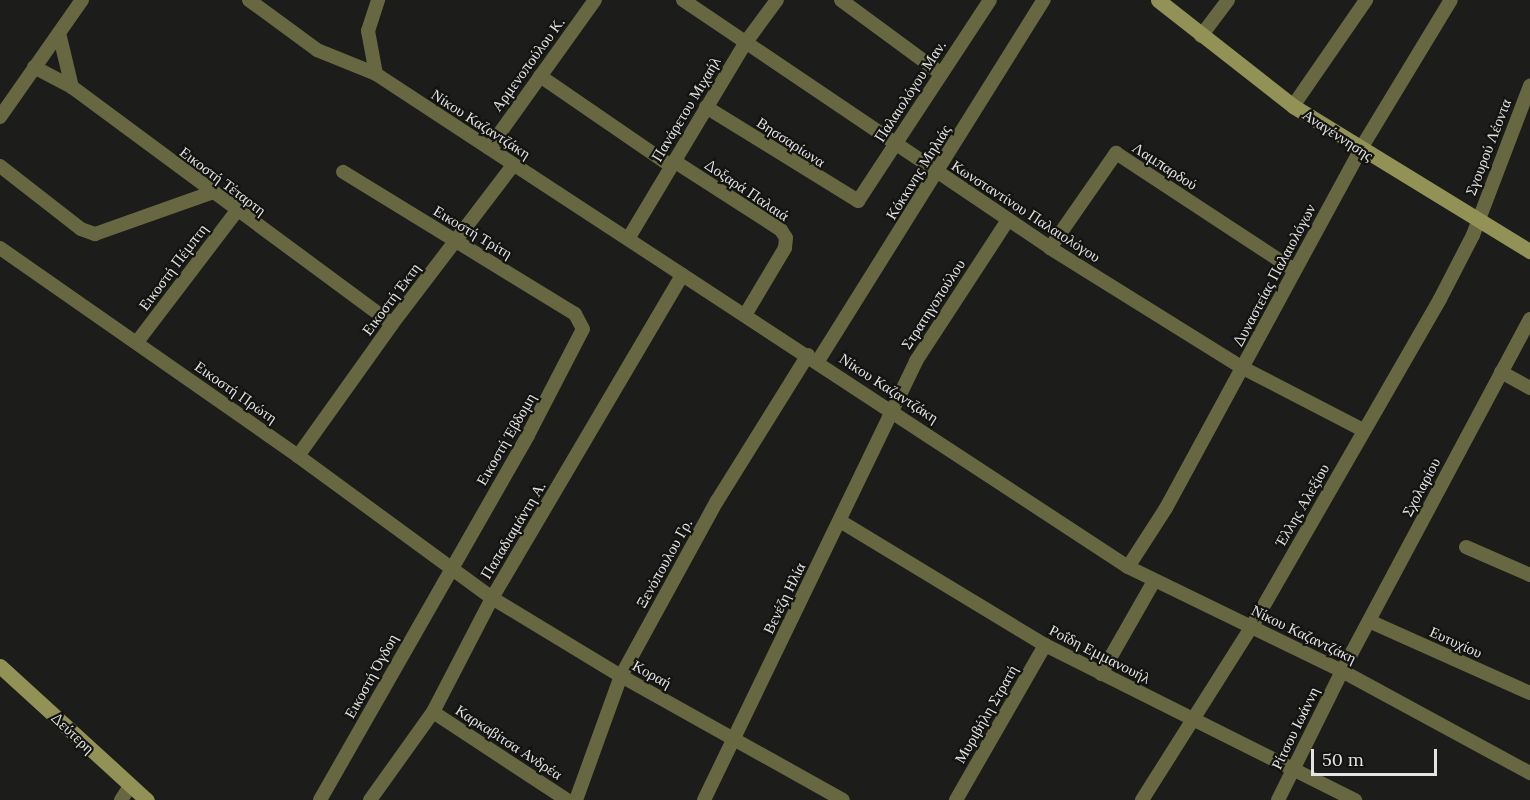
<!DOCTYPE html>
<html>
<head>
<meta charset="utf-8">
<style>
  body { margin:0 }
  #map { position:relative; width:1530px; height:800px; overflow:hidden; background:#1c1c1a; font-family:Lora,serif }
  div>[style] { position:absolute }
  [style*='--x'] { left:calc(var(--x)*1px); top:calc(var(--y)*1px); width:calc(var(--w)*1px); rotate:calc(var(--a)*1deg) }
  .street>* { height:14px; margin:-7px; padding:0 7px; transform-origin:7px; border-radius:7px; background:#676742 }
  .secondary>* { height:15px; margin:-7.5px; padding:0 7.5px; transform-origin:7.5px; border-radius:7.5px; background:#929156 }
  span { translate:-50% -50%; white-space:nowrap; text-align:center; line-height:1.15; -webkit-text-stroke:4.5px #131311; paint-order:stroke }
  .street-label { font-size:15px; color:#e4e4e2 }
  .scale { position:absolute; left:1311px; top:749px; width:126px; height:27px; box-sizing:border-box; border:3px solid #e4e4e2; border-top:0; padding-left:8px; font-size:18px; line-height:21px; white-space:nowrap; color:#e4e4e2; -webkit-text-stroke:4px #131311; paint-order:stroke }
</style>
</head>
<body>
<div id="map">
  <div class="street">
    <i style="--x:249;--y:0;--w:84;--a:36.3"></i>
    <i style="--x:317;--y:50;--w:64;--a:22.1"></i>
    <i style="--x:376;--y:74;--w:899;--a:33.25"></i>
    <i style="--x:1128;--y:567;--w:238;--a:25.9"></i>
    <i style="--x:1342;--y:671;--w:214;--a:28.5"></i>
    <i style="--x:683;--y:0;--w:443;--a:34"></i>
    <i style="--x:1050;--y:248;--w:227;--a:31.9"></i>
    <i style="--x:1243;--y:368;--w:135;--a:27.3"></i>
    <i style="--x:841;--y:0;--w:123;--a:36.4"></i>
    <i style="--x:59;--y:33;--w:56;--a:76.5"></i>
    <i style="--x:1201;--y:36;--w:45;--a:-53.1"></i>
    <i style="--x:34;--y:67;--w:43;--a:27.8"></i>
    <i style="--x:72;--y:87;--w:398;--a:36.5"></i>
    <i style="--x:376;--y:74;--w:44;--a:-100.5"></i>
    <i style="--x:368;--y:31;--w:33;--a:-72"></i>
    <i style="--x:540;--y:76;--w:159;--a:34.5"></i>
    <i style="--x:1293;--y:106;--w:129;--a:-55.4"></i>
    <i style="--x:706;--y:107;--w:179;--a:31.7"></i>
    <i style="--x:858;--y:201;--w:240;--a:-56.7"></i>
    <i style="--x:0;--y:117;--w:143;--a:-55"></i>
    <i style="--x:489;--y:148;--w:182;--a:-54.4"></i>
    <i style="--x:674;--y:161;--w:127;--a:32.8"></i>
    <i style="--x:781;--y:230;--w:9;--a:58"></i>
    <i style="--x:786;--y:238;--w:10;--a:96"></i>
    <i style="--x:785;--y:248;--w:78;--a:120.8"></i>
    <i style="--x:0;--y:166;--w:103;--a:37.9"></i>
    <i style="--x:81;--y:229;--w:15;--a:20"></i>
    <i style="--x:95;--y:234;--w:123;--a:-19.5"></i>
    <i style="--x:628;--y:239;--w:230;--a:-59.1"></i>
    <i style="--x:746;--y:42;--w:52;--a:-53.6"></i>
    <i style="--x:0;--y:248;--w:363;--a:34.9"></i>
    <i style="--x:298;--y:456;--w:240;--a:36.2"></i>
    <i style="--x:492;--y:598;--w:151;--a:31.2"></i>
    <i style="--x:621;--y:676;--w:254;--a:29.2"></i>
    <i style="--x:1050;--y:248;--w:116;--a:-55.2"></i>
    <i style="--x:1116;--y:153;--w:213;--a:33.3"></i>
    <i style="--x:137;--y:342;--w:163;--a:-52.7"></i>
    <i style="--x:818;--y:361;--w:426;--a:-58"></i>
    <i style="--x:1501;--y:372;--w:33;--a:29"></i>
    <i style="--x:298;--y:456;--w:162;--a:-54.5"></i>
    <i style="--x:392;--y:324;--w:200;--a:-52.7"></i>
    <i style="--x:840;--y:521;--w:240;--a:31.2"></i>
    <i style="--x:1045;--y:645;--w:347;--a:26.6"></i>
    <i style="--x:1466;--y:547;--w:70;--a:23.6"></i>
    <i style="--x:1128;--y:567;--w:70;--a:-57.2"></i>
    <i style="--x:1166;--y:508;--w:407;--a:-61.5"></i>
    <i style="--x:1360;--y:150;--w:175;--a:-58.8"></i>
    <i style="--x:1369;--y:621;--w:176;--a:24.1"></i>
    <i style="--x:1101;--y:674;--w:107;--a:-60.3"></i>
    <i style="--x:433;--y:712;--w:160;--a:33.3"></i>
    <i style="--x:121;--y:800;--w:17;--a:-57"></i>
    <i style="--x:320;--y:800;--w:420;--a:-60.3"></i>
    <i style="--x:528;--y:435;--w:119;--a:-62.6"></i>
    <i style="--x:583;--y:329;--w:17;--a:-118"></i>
    <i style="--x:575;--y:314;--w:272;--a:-148.5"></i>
    <i style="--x:370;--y:800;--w:108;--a:-54.4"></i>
    <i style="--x:433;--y:712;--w:128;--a:-62.6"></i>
    <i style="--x:492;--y:598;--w:375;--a:-59.5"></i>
    <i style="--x:576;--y:800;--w:132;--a:-70.1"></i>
    <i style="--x:621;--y:676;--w:200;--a:-61.3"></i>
    <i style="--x:717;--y:501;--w:172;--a:-58.1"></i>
    <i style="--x:704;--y:800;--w:488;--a:-64.2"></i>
    <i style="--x:916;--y:361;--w:168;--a:-56.9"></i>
    <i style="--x:956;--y:800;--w:179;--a:-60.1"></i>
    <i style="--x:1142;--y:800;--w:206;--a:-57.7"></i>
    <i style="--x:1252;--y:626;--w:377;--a:-60.1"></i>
    <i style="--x:1440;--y:299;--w:72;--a:-62.7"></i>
    <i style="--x:1473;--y:235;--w:160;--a:-69.1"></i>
    <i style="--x:1278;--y:800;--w:144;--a:-63.6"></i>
    <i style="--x:1342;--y:671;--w:399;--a:-61.9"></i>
  </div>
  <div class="secondary">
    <i style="--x:1158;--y:0;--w:172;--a:38.1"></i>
    <i style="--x:1293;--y:106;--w:278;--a:31.5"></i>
    <i style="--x:0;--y:666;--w:199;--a:42.4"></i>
  </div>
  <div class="street-label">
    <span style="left:528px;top:64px;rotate:-54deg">Αρμενοπούλου Κ.</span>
    <span style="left:910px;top:91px;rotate:-57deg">Παλαιολόγου Μαν.</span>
    <span style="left:686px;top:109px;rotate:-59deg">Πανάρετου Μιχαήλ</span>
    <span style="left:481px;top:124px;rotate:33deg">Νίκου Καζαντζάκη</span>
    <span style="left:1338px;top:135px;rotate:33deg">Αναγέννησης</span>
    <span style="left:791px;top:142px;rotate:33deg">Βησσαρίωνα</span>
    <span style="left:1488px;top:147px;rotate:-69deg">Σγουρού Λέοντα</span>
    <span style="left:1165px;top:166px;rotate:33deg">Λαμπαρδού</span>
    <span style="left:918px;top:172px;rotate:-58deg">Κόκκινης Μηλιάς</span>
    <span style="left:223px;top:181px;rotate:37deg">Εικοστή Τέταρτη</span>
    <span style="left:747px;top:190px;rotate:34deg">Δοξαρά Παλαιά</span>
    <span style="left:1026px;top:211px;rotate:33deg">Κωνσταντίνου Παλαιολόγου</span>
    <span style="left:473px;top:232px;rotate:31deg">Εικοστή Τρίτη</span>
    <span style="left:173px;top:267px;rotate:-53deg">Εικοστή Πέμπτη</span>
    <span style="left:1274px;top:275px;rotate:-62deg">Δυναστείας Παλαιολόγων</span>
    <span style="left:391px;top:299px;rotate:-53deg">Εικοστή Έκτη</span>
    <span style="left:933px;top:304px;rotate:-57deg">Στρατηγοπούλου</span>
    <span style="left:889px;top:388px;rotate:33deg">Νίκου Καζαντζάκη</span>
    <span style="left:236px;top:392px;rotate:35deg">Εικοστή Πρώτη</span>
    <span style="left:506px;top:439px;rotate:-60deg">Εικοστή Έβδομη</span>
    <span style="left:1421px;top:487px;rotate:-62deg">Σχολαρίου</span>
    <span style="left:1302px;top:505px;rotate:-60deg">Έλλης Αλεξίου</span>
    <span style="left:513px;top:530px;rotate:-59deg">Παπαδιαμάντη Α.</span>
    <span style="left:664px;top:563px;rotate:-61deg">Ξενόπουλου Γρ.</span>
    <span style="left:784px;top:598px;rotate:-64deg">Βενέζη Ηλία</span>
    <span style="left:1304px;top:634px;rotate:26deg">Νίκου Καζαντζάκη</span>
    <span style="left:1456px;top:642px;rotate:24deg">Ευτυχίου</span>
    <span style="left:1100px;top:654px;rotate:27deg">Ροΐδη Εμμανουήλ</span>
    <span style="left:652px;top:674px;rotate:29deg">Κοραή</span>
    <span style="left:371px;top:676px;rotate:-61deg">Εικοστή Όγδοη</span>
    <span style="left:986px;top:714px;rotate:-60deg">Μυριβήλη Στρατή</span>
    <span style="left:1295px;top:728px;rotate:-64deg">Ρίτσου Ιωάννη</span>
    <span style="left:73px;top:733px;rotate:43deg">Δεύτερη</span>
    <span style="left:509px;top:742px;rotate:33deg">Καρκαβίτσα Ανδρέα</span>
  </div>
  <div class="scale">50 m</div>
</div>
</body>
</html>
